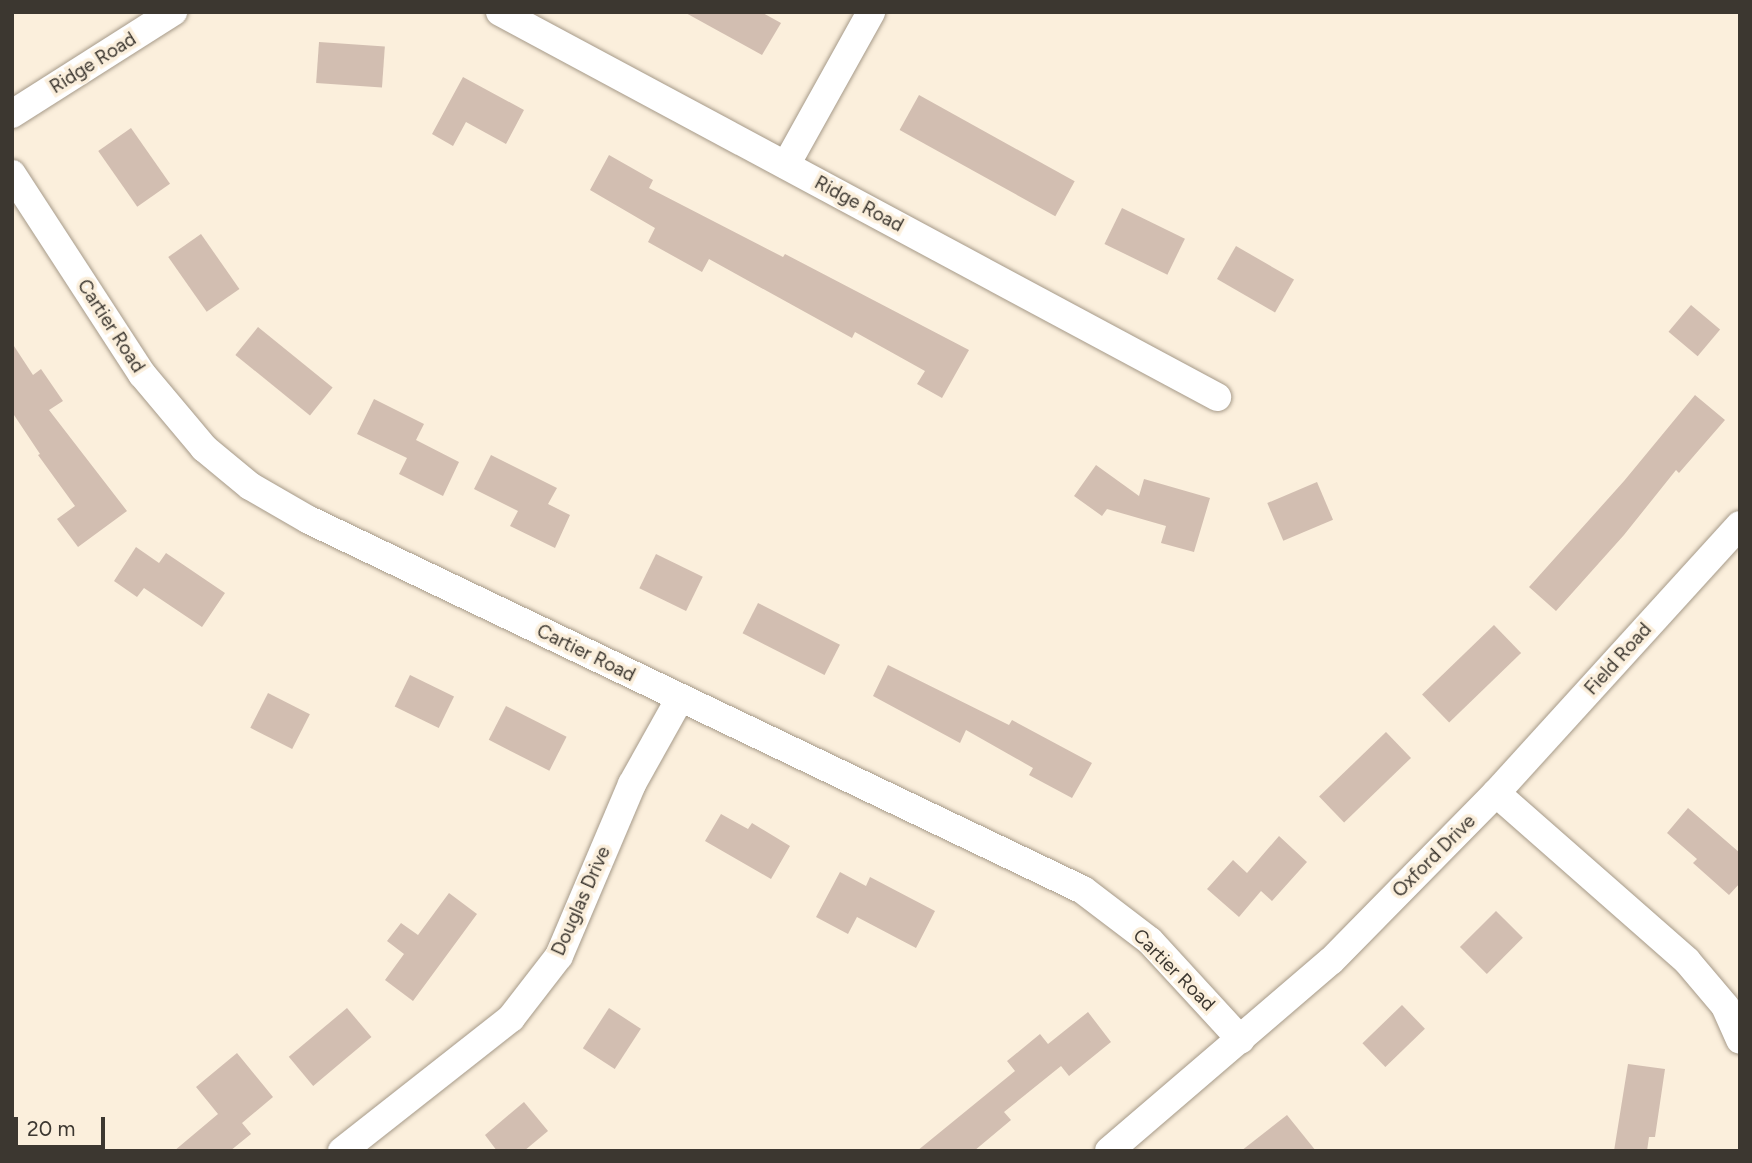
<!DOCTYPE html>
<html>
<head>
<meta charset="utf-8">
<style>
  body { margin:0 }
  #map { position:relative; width:1752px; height:1163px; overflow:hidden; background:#fbefdc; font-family:Figtree,sans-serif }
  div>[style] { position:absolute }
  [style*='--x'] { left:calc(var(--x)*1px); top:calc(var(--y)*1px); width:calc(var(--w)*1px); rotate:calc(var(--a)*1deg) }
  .building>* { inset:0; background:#d2beb1; transform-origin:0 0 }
  .roads { filter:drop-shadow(0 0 2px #a69a89) drop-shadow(0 0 2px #a69a89) }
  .street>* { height:28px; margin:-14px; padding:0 14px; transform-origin:14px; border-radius:14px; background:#fff }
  span { translate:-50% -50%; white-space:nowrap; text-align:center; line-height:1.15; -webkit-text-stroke:7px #fbefdc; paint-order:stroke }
  .street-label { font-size:19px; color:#3c3730 }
  .frame { position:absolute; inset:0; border:14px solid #3c3730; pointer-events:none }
  .scale { position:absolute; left:14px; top:1117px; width:91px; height:32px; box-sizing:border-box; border:4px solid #3c3730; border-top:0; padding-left:9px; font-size:21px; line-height:24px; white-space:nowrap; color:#3c3730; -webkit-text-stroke:5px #fbefdc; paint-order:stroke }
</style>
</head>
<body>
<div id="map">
  <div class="building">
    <i style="clip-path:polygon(684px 12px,761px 12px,781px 23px,762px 55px)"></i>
    <i style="left:319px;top:42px;width:66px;height:41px;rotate:4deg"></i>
    <i style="clip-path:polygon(463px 77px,524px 110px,506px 144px,466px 122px,453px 146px,432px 134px)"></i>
    <i style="left:919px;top:95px;width:178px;height:40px;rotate:29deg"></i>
    <i style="left:131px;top:128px;width:68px;height:40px;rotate:55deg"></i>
    <i style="clip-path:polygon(609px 155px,653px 180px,649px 188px,783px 257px,785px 254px,969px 350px,942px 398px,917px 384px,925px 371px,855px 332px,852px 338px,709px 259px,702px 272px,648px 242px,655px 228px,590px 190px)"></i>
    <i style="left:1122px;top:208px;width:70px;height:40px;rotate:26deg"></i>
    <i style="left:201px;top:234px;width:67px;height:40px;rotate:55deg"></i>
    <i style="left:1236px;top:246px;width:67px;height:38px;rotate:30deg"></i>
    <i style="left:1691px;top:305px;width:38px;height:35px;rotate:40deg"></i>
    <i style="left:258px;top:327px;width:96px;height:36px;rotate:39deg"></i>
    <i style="clip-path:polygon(12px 343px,33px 375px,41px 369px,63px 401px,49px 410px,127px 511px,78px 547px,57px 519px,75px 506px,38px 455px,40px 454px,12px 412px)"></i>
    <i style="clip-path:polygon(1695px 395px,1725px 420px,1679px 473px,1676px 470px,1624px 535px,1556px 611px,1529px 587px,1624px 481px)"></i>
    <i style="clip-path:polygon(374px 399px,424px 424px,416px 440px,459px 462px,443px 496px,399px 474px,407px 458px,357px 434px)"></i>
    <i style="clip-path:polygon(491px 455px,557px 488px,548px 504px,570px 515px,555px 548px,510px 526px,518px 511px,474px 489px)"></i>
    <i style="clip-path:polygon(1096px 465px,1139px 496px,1144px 479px,1210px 498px,1194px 552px,1161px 543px,1166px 526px,1107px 509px,1102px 516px,1074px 496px)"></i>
    <i style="left:1317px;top:482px;width:41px;height:54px;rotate:67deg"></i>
    <i style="clip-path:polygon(136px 547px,159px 563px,166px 553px,225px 593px,202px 627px,144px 588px,137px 597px,114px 581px)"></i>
    <i style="left:656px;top:554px;width:52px;height:38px;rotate:26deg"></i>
    <i style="left:758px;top:603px;width:92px;height:34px;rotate:27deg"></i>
    <i style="left:1494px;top:625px;width:39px;height:100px;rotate:46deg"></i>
    <i style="clip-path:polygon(888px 665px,1009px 725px,1012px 720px,1092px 763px,1072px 798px,1029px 775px,1033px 768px,966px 730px,960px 743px,873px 696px)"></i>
    <i style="left:410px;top:675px;width:49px;height:35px;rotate:26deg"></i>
    <i style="left:268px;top:693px;width:47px;height:39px;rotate:27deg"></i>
    <i style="left:506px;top:706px;width:68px;height:38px;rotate:27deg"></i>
    <i style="left:1386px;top:732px;width:36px;height:93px;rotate:46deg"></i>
    <i style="clip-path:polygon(1688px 808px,1740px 853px,1740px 883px,1729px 895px,1693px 863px,1697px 859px,1667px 833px)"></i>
    <i style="clip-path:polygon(721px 814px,748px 829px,752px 823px,790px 846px,771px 879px,705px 841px)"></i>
    <i style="clip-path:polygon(1279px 836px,1307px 862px,1272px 901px,1261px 891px,1239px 917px,1207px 889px,1233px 860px,1247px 873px)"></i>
    <i style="clip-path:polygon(840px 872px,866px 886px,870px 877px,935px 911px,916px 948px,857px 917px,848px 934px,816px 917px)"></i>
    <i style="clip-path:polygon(449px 893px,477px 914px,413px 1001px,385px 980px,404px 954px,387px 941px,401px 923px,418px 935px)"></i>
    <i style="left:1496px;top:911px;width:38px;height:51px;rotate:45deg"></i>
    <i style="left:1402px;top:1005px;width:33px;height:55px;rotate:46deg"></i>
    <i style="left:347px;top:1008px;width:38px;height:76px;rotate:50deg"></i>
    <i style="left:609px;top:1008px;width:38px;height:48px;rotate:33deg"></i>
    <i style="clip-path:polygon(1088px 1012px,1111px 1042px,1069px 1076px,1061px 1066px,1004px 1112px,1011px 1120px,974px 1151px,917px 1151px,1015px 1071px,1007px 1061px,1040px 1034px,1048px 1044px)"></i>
    <i style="clip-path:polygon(237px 1053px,273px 1097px,242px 1123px,251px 1134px,230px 1151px,174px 1151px,218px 1114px,196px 1087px)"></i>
    <i style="clip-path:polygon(1628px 1064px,1665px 1069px,1655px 1137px,1649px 1137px,1647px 1151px,1614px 1151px)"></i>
    <i style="clip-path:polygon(524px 1102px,548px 1131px,524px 1151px,497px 1151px,485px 1135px)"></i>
    <i style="clip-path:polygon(1287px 1115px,1316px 1151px,1241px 1151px)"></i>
  </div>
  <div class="roads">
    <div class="street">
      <i style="--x:500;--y:12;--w:814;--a:28.23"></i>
      <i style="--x:12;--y:114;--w:191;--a:-32.4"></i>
      <i style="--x:786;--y:165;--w:175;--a:-60.9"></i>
      <i style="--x:12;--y:174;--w:239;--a:57"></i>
      <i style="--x:142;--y:374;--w:97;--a:50"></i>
      <i style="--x:204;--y:448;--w:60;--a:39.6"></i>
      <i style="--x:250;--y:486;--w:68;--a:30"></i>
      <i style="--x:309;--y:520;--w:858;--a:25.55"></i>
      <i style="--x:1083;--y:890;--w:84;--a:37.3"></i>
      <i style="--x:1150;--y:941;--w:134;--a:47.4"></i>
      <i style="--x:1496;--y:793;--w:254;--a:41.3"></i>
      <i style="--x:1687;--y:961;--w:59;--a:49.8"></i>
      <i style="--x:1725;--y:1006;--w:37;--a:66"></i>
      <i style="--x:342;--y:1151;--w:215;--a:-38.2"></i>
      <i style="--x:511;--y:1018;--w:78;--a:-52.3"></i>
      <i style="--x:559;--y:956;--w:187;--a:-67"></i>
      <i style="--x:632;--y:784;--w:98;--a:-60.8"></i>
      <i style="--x:1109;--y:1151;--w:292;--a:-40.6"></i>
      <i style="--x:1331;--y:961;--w:235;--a:-45.5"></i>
      <i style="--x:1496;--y:793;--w:362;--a:-47.7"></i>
    </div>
  </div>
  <div class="street-label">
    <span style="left:93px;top:63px;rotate:-32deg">Ridge Road</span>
    <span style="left:859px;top:204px;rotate:28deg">Ridge Road</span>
    <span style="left:111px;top:326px;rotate:57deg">Cartier Road</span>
    <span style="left:586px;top:653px;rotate:26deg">Cartier Road</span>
    <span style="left:1618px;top:659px;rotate:-48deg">Field Road</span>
    <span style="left:1434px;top:856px;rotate:-45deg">Oxford Drive</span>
    <span style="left:581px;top:901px;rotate:-66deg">Douglas Drive</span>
    <span style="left:1174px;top:970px;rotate:45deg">Cartier Road</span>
  </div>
  <div class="frame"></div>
  <div class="scale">20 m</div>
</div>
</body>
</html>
